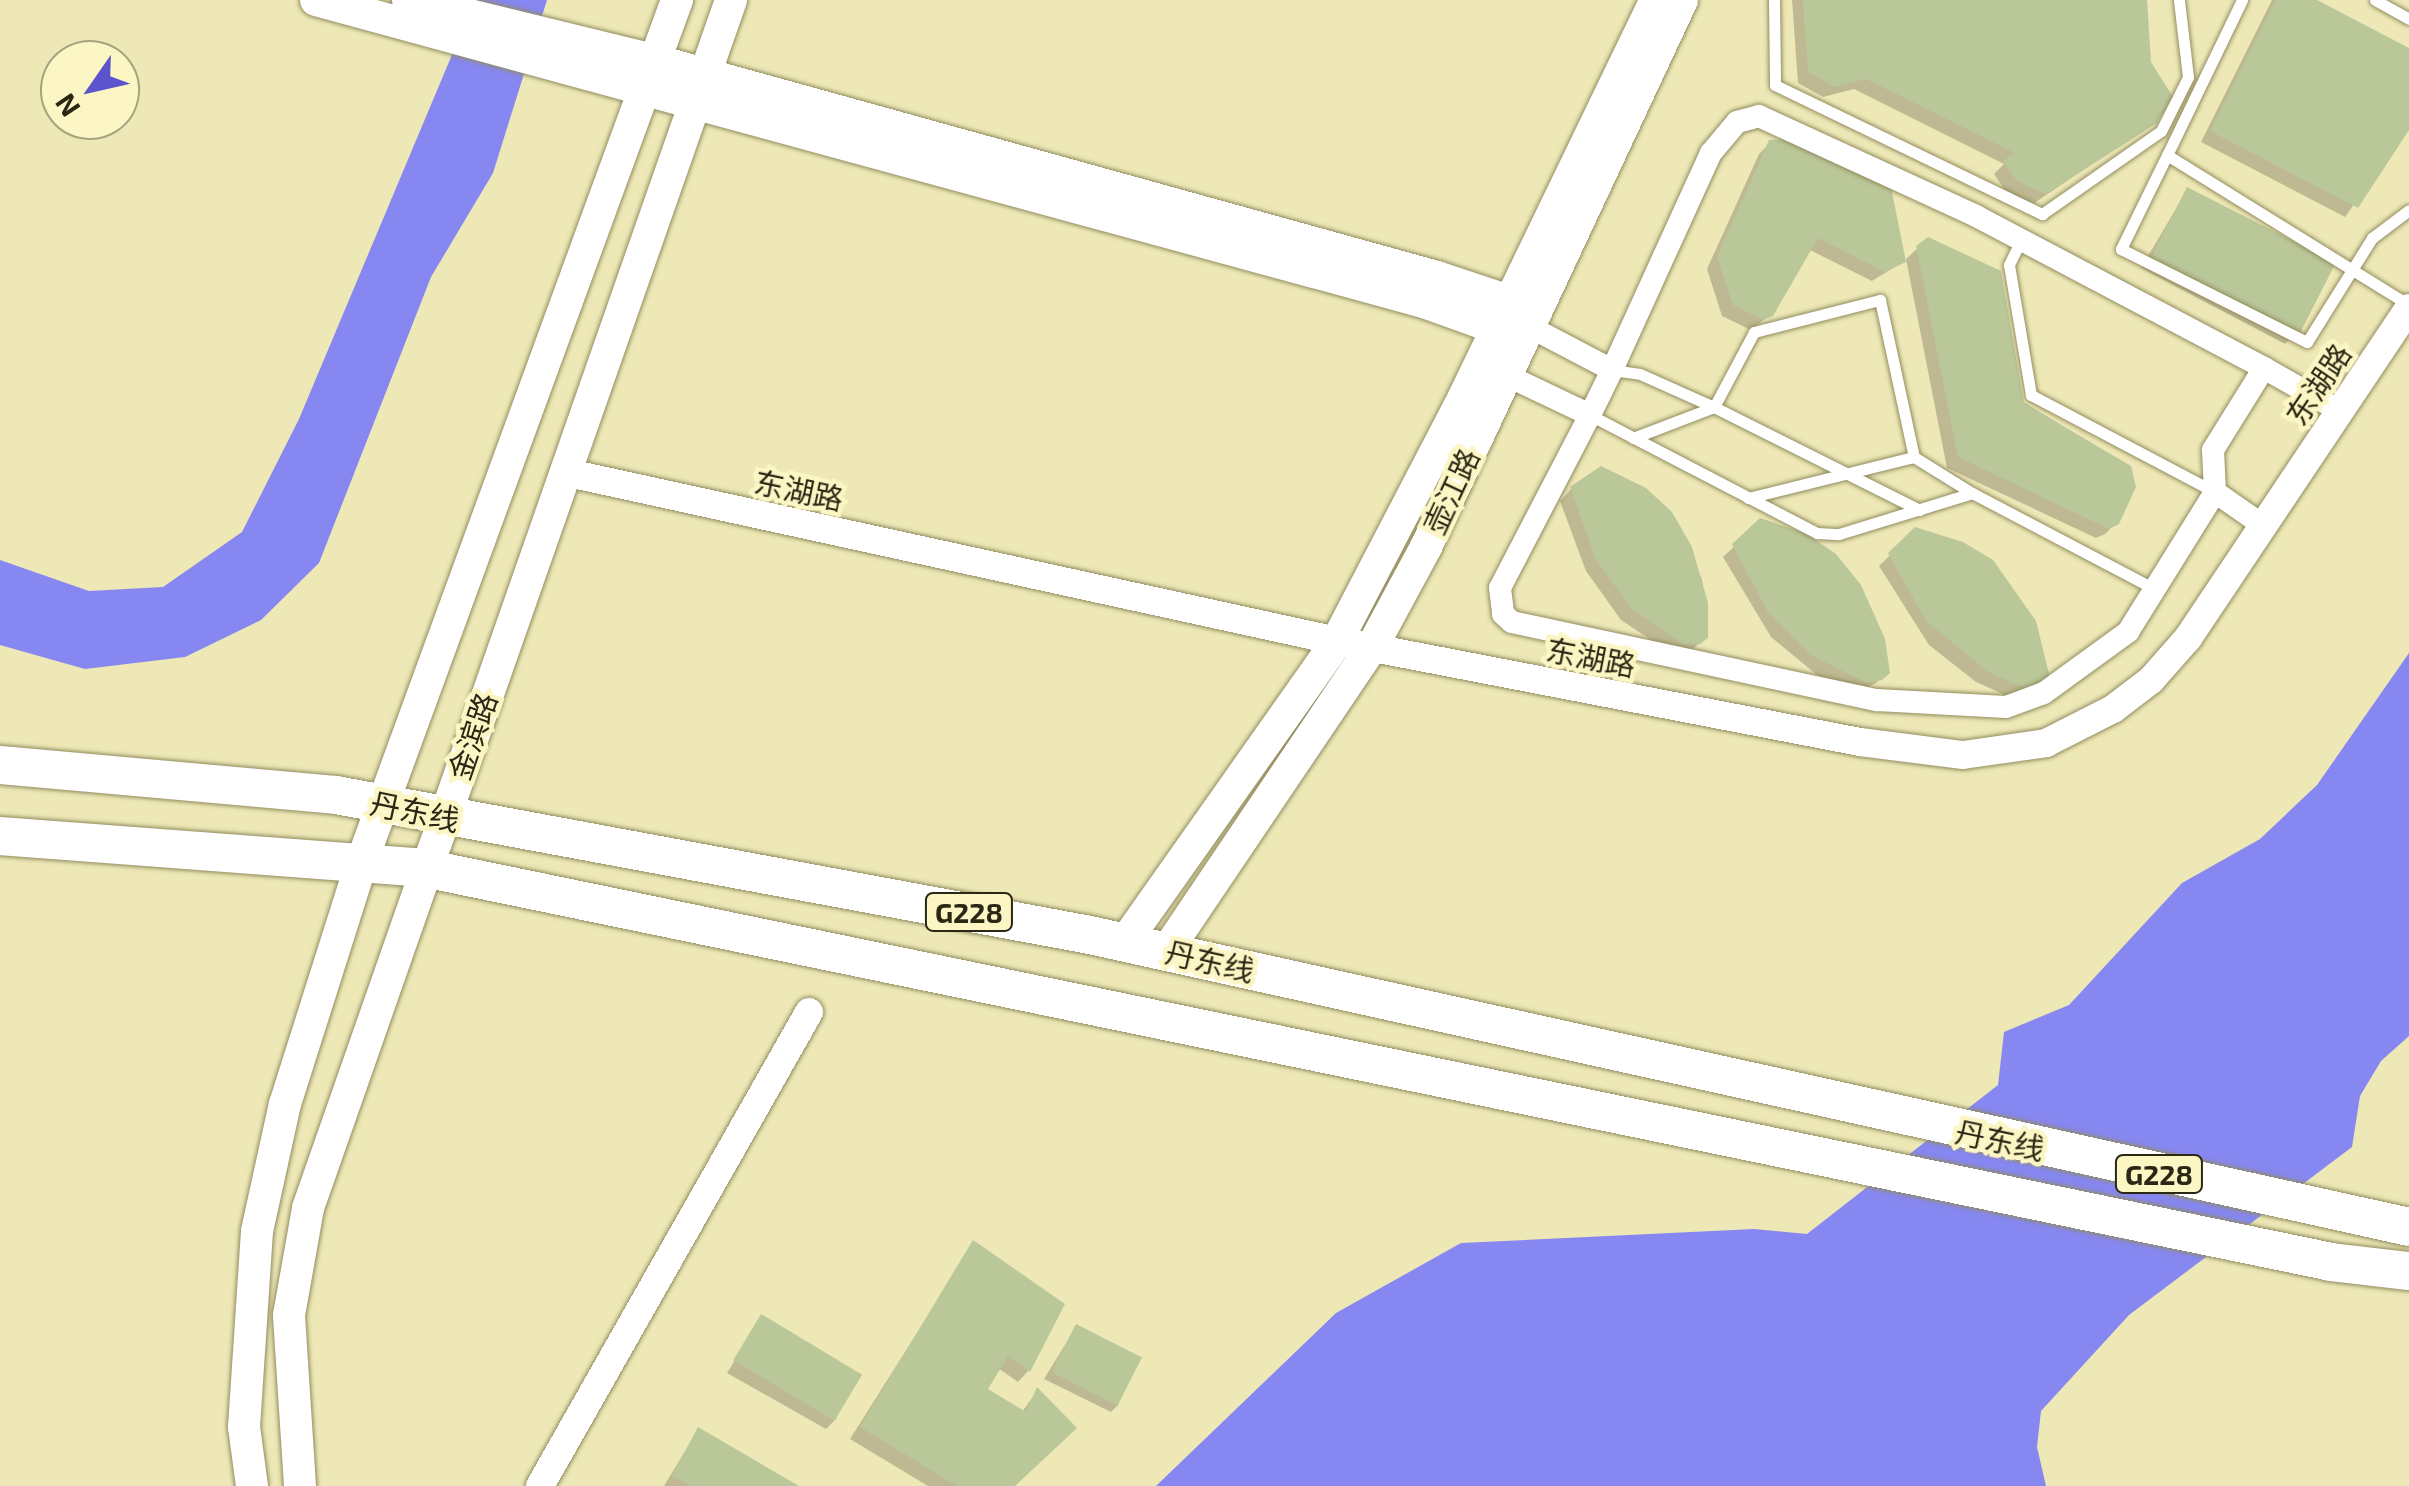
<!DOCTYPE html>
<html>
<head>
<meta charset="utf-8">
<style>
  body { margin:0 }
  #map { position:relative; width:2409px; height:1486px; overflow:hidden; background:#eee8b7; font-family:"Exo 2","Noto Sans SC",sans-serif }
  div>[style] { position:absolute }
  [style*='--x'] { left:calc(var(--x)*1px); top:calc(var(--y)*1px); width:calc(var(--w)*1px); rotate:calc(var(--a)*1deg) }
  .water>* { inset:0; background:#8687f0 }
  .shadow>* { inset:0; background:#0003 }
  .building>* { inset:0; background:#bac799; transform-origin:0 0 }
  .roads { filter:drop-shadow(0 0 2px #928c5f) drop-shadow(0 0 2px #928c5f) }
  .service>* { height:11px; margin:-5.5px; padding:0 5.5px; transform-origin:5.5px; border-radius:5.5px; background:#fff }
  .minor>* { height:22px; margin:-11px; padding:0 11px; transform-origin:11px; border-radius:11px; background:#fff }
  .tertiary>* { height:28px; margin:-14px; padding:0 14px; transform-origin:14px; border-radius:14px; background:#fff }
  .secondary>* { height:32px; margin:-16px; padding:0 16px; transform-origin:16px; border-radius:16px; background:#fff }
  .trunk>* { height:38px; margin:-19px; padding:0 19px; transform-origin:19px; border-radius:19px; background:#fff }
  span { translate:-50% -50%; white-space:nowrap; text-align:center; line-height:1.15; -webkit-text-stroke:9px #fcf5c4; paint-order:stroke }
  .shield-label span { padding:2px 8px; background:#fcf5c4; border:2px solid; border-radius:8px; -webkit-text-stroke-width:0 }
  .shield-label { font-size:28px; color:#2a2714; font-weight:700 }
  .street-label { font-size:30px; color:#2a2714 }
  .north { position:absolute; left:40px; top:40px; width:100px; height:100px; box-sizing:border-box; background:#fcf5c4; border:2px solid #a8a37e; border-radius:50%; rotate:236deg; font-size:28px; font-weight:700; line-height:40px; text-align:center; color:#2a2714 }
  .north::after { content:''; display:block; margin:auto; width:35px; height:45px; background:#5c54cc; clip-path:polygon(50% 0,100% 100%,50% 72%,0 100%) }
</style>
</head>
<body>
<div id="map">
  <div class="water">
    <i style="clip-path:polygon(475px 0,547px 0,493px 173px,431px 277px,319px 563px,261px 620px,185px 657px,85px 669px,0 645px,0 560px,89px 591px,163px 587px,242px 532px,299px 419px)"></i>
    <i style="clip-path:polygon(2409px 653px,2409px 1036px,2381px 1061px,2360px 1096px,2352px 1147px,2129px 1315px,2041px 1411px,2037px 1447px,2046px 1486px,1156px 1486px,1336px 1313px,1461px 1243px,1754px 1229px,1807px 1234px,1998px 1085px,2004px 1032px,2069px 1005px,2182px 883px,2260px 839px,2317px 785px)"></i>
  </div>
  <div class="shadow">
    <i style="clip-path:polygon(1792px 0,2144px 0,2155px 121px,2033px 204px,2006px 192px,1994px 174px,2004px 164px,1854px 89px,1823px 97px,1798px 83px)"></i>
    <i style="clip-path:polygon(2272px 0,2312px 0,2409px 51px,2409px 126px,2345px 217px,2201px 142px)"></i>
    <i style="clip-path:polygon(1771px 142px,1903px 262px,1872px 281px,1808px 249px,1771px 314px,1751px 330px,1722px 316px,1707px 269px,1759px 154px)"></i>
    <i style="clip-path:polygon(2187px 190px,2296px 333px,2285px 344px,2141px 268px)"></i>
    <i style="clip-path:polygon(1918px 248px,2017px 398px,2129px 467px,2117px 522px,2105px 534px,2096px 538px,1947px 468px,1906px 259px)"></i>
    <i style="clip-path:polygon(1571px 489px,1670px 514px,1702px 579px,1706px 637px,1694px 648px,1672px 654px,1621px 620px,1586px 571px,1560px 501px)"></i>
    <i style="clip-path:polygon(1761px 521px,1834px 556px,1875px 616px,1888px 672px,1876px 683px,1855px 693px,1817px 675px,1771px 637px,1723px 557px)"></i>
    <i style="clip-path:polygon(1916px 530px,2047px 677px,2014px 699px,1976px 682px,1929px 645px,1879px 566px)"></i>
    <i style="clip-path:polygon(974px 1243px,1028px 1371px,1018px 1382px,998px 1368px,984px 1390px,1022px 1412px,1037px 1391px,1012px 1486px,928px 1486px,850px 1439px)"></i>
    <i style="clip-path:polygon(762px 1317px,837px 1418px,826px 1429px,727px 1373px)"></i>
    <i style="clip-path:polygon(1076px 1327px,1119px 1404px,1111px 1412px,1044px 1379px)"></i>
    <i style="clip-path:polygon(698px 1430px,794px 1486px,664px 1486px)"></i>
  </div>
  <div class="building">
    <i style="clip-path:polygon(1803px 0,2147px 0,2151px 62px,2173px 97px,2157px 123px,2046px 194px,2017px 181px,2003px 161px,2015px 153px,1866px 79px,1835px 87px,1808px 72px)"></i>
    <i style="clip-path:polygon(2276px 0,2317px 0,2409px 48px,2409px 130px,2358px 208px,2210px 131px)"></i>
    <i style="clip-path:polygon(1787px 139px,1891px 187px,1906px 262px,1885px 272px,1818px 238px,1773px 316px,1763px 320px,1733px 305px,1717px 257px,1769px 140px)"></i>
    <i style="left:2187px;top:187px;width:167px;height:79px;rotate:27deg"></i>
    <i style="clip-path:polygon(1928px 237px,2001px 271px,2024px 403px,2131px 466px,2136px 487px,2119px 524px,2109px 529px,1958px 457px,1916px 246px)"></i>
    <i style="clip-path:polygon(1601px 466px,1646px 488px,1672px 512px,1692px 547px,1708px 603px,1708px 638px,1700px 644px,1684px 645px,1632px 609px,1596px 560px,1570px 487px)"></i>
    <i style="clip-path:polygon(1760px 518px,1807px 534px,1836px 554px,1861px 585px,1885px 639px,1890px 673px,1882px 680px,1867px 683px,1811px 655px,1768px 612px,1732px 544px)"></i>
    <i style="clip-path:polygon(1915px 527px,1963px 542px,1993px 560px,2036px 621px,2050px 678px,2027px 689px,1988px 672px,1926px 621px,1888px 553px)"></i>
    <i style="clip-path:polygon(973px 1240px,1065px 1304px,1030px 1372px,1008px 1356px,988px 1389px,1026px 1412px,1037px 1387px,1077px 1428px,1015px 1486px,957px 1486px,860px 1427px)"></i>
    <i style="left:761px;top:1314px;width:118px;height:54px;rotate:31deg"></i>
    <i style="left:1076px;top:1324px;width:74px;height:54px;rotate:27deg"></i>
    <i style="clip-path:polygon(698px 1427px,799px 1486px,692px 1486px,672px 1476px)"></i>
  </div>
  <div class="roads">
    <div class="service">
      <i style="--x:1774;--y:0;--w:85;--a:89.3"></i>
      <i style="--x:1775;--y:85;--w:297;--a:25.8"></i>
      <i style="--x:2042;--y:214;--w:145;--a:-34.9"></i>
      <i style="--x:2161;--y:131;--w:60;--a:-63.4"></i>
      <i style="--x:2188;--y:77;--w:78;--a:-96.7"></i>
      <i style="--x:2242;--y:0;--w:172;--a:115.8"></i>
      <i style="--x:2167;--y:155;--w:285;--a:31.8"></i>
      <i style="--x:2375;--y:0;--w:39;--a:29"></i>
      <i style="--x:2167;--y:155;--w:105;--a:116.1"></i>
      <i style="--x:2121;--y:249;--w:208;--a:26.6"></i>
      <i style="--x:2307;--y:342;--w:123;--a:-58"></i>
      <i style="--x:2372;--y:238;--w:46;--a:-37.1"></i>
      <i style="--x:2021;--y:240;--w:28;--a:116"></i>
      <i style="--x:2009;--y:265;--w:132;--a:80.4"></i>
      <i style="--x:2031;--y:395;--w:208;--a:27.8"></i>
      <i style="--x:1612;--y:370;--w:28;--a:8"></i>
      <i style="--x:1640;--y:374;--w:81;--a:24"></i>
      <i style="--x:1714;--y:407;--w:230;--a:26.6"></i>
      <i style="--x:1590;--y:415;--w:256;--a:27.5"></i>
      <i style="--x:1817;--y:533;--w:22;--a:3"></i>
      <i style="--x:1839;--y:534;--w:139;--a:-17.1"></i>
      <i style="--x:1972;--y:493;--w:207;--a:27.7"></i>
      <i style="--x:1633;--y:438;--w:87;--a:-20.9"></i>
      <i style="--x:1714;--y:407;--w:85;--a:-61.9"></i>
      <i style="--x:1754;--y:332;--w:130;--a:-14.3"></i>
      <i style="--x:1880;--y:300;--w:161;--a:77.8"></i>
      <i style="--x:1914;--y:457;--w:68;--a:31.8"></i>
      <i style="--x:1748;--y:498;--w:171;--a:-13.9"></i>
    </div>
    <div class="minor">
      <i style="--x:2264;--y:368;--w:87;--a:29.5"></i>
      <i style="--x:1612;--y:370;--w:239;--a:-65.5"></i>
      <i style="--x:1711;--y:153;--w:40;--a:-50"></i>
      <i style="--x:1737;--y:122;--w:23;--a:-15"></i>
      <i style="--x:1759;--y:116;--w:239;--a:24.7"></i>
      <i style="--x:1976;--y:216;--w:326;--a:27.8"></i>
      <i style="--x:2264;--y:368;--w:97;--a:121.9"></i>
      <i style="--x:2213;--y:450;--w:42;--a:87.3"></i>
      <i style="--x:1506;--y:375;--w:93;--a:25.5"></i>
      <i style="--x:1590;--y:415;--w:50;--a:-63.9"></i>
      <i style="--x:1612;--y:370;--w:93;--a:-152.3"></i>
      <i style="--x:1590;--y:415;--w:195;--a:117.5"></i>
      <i style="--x:1500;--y:588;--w:26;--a:83"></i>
      <i style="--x:1503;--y:614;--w:12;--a:42"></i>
      <i style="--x:1512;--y:622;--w:373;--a:12.1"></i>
      <i style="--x:1877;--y:700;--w:129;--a:3.1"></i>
      <i style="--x:2006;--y:707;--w:40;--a:-20.2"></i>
      <i style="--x:2044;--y:693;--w:104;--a:-36"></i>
      <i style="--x:2128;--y:632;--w:165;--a:-58.1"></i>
      <i style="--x:2215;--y:492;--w:56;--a:34.8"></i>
    </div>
    <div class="tertiary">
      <i style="--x:564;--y:472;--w:791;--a:12.33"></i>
      <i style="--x:1337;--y:641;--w:533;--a:10.93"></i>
      <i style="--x:1860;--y:742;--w:104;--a:7.2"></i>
      <i style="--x:1963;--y:755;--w:84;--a:-8.2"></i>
      <i style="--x:2046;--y:743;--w:75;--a:-26.9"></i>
      <i style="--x:2113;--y:709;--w:48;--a:-37.3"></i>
      <i style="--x:2151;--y:680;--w:56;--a:-48.6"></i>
      <i style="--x:2188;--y:638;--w:397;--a:-56.2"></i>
      <i style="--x:540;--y:1486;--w:545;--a:-60.42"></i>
    </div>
    <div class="secondary">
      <i style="--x:316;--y:0;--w:1148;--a:15.25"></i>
      <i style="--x:1424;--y:302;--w:106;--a:19.8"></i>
      <i style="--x:408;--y:0;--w:253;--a:13.7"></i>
      <i style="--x:654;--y:60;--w:813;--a:15.49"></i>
      <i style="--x:1437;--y:277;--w:104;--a:18.4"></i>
      <i style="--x:1125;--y:942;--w:368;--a:-54.8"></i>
      <i style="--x:1337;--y:641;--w:262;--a:-62.5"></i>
      <i style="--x:1458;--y:409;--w:454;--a:-64.2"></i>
      <i style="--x:1166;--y:952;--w:368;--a:-56"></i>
      <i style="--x:1372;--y:647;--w:114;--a:-61.6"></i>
      <i style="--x:1426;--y:547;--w:604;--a:-64.92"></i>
      <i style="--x:252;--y:1486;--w:60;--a:-97.7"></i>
      <i style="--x:244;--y:1427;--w:196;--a:-86.2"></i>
      <i style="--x:257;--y:1231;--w:130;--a:-77.6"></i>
      <i style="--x:285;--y:1104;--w:255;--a:-72.4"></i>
      <i style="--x:362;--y:861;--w:917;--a:-69.9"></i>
      <i style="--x:300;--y:1486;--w:171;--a:-93.7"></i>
      <i style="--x:289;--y:1315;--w:109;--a:-79.9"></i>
      <i style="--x:308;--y:1208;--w:1280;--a:-70.7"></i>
    </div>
    <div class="trunk">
      <i style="--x:0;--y:765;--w:337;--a:5.1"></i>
      <i style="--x:336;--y:795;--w:767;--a:10.52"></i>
      <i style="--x:1090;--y:935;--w:1351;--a:12.48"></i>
      <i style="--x:0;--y:836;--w:425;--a:4.3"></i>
      <i style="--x:424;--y:868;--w:1947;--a:11.67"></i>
      <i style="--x:2331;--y:1262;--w:79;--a:6.6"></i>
    </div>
  </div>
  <div class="shield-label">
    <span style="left:969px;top:912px">G228</span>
    <span style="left:2159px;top:1174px">G228</span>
  </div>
  <div class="street-label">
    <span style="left:2318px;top:384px;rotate:-56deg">东湖路</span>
    <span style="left:799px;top:490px;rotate:12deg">东湖路</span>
    <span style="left:1451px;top:491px;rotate:-65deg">壶江路</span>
    <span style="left:1591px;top:657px;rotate:11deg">东湖路</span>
    <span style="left:472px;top:736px;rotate:-71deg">金滨路</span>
    <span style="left:415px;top:811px;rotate:12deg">丹东线</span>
    <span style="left:1210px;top:961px;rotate:13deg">丹东线</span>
    <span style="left:2000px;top:1140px;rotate:12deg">丹东线</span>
  </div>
  <div class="north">N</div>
</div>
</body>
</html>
